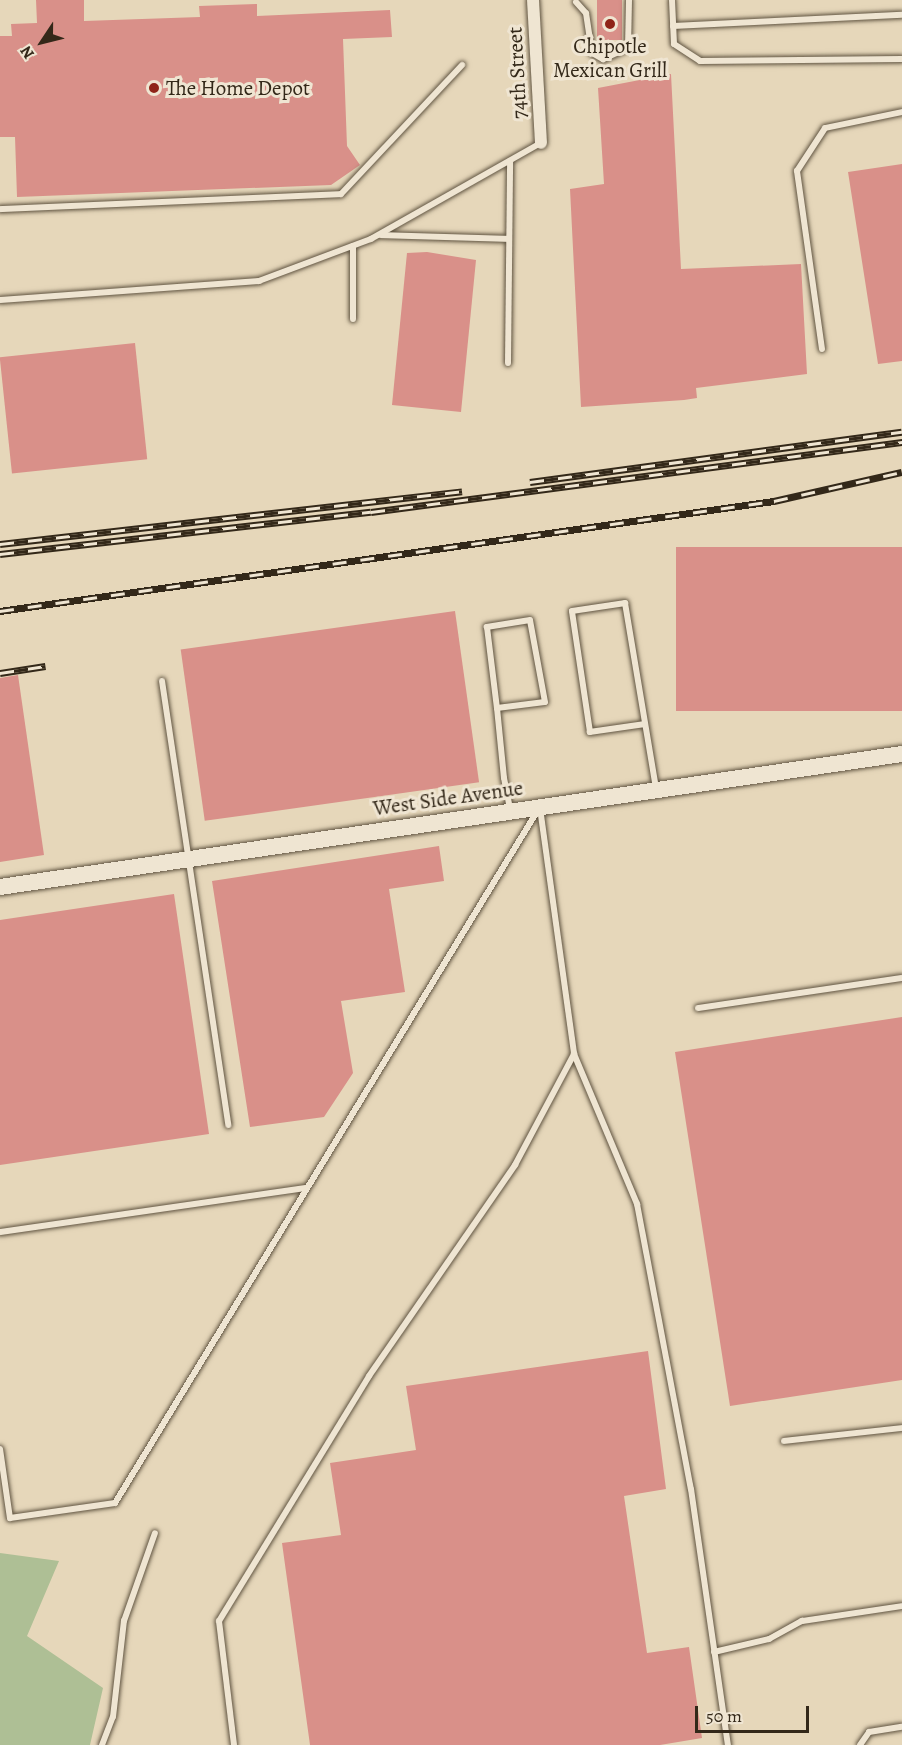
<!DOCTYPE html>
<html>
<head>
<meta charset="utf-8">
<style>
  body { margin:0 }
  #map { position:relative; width:902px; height:1745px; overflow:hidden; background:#e6d7ba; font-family:Alegreya,serif }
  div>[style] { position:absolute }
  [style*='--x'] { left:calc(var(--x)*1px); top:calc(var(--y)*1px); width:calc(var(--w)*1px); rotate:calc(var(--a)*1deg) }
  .green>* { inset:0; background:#aebf95 }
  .building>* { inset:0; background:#d99089; transform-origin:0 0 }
  .roads { filter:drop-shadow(0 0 2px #605441) drop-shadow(0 0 2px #605441) }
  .lane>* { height:6px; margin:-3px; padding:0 3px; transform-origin:3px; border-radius:3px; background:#efe5d2 }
  .street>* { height:12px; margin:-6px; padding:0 6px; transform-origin:6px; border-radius:6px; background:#efe5d2 }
  .secondary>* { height:16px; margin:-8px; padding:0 8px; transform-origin:8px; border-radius:8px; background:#efe5d2 }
  .rail>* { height:7px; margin-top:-3.5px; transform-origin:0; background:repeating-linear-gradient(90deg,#efe5d2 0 14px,#332819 0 28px); box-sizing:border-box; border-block:2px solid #332819 }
  .dots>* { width:16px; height:16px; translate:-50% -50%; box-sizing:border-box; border:3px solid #efe5d2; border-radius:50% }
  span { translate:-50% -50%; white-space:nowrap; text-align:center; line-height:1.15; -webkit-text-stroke:6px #efe5d2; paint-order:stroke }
  .poi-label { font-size:21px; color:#332819 }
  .left { translate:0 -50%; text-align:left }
  .street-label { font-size:21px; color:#332819 }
  .north { position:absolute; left:12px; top:12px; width:60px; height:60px; -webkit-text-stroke:4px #efe5d2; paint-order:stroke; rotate:235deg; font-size:16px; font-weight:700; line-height:24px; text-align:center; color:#332819 }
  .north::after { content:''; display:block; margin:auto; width:21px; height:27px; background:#332819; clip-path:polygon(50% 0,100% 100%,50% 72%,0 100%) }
  .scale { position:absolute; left:695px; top:1706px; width:114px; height:27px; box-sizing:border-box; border:3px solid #332819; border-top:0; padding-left:8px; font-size:18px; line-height:21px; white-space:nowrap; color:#332819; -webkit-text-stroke:4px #efe5d2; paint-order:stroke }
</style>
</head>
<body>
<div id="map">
  <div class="green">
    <i style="clip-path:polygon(0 1553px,59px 1561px,27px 1636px,103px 1688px,90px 1745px,0 1745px)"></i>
  </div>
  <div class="building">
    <i style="clip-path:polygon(36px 0,84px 0,84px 21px,200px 17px,199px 6px,257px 4px,257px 16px,390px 10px,392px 37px,343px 39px,347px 146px,360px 165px,331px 185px,17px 197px,15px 137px,0 137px,0 36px,12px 36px,11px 24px,37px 23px)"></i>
    <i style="left:597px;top:0;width:25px;height:40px"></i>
    <i style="clip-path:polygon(671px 74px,681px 269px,801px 264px,807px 374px,696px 388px,697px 398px,684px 400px,581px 407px,570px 189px,604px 184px,598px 88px)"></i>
    <i style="clip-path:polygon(902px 164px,902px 361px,878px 364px,848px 172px)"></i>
    <i style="clip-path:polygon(427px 252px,476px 260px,461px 412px,392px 405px,407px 253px)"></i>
    <i style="left:135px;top:343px;width:117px;height:136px;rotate:84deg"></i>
    <i style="left:902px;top:547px;width:164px;height:226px;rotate:90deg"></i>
    <i style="left:455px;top:611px;width:173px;height:277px;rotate:82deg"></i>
    <i style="clip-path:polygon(18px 675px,44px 855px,0 862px,0 678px)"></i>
    <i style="clip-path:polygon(439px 846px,444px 881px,389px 889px,405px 992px,341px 1001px,353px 1073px,324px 1117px,250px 1127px,212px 881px)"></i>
    <i style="clip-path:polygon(174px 894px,209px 1134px,0 1165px,0 920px)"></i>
    <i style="clip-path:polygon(902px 1017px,902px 1380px,730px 1406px,675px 1052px)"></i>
    <i style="clip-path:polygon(648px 1351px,666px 1489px,624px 1496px,647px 1653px,689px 1647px,702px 1738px,660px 1745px,310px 1745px,282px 1543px,341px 1535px,330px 1463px,416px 1450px,406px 1386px)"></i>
  </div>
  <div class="roads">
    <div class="lane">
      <i style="--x:672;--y:0;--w:44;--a:87.4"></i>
      <i style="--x:674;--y:44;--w:31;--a:33"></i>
      <i style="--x:700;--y:61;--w:202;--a:-0.6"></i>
      <i style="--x:576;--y:2;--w:15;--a:48"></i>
      <i style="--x:586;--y:13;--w:40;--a:81.5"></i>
      <i style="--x:592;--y:53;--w:13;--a:29"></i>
      <i style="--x:603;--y:59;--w:27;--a:-24"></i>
      <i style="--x:628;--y:48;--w:48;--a:-88.8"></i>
      <i style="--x:673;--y:26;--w:229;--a:-2.8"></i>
      <i style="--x:0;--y:209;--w:341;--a:-2.5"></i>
      <i style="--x:341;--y:194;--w:177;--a:-46.8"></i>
      <i style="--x:381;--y:235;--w:128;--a:1.8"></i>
      <i style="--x:353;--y:246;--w:73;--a:90"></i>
      <i style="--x:0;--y:300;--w:260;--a:-4.2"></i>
      <i style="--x:259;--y:281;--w:120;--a:-20.6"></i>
      <i style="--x:371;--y:239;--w:195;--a:-29.5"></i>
      <i style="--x:822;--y:349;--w:180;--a:-98"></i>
      <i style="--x:797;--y:171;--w:51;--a:-56.9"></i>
      <i style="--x:825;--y:128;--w:79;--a:-11.7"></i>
      <i style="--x:508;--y:363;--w:202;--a:-89.4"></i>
      <i style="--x:162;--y:681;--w:449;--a:81.5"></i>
      <i style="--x:497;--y:708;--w:48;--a:-7.1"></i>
      <i style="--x:545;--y:702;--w:83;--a:-100.4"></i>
      <i style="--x:530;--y:620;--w:44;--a:170.8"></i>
      <i style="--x:487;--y:627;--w:82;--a:83"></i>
      <i style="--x:497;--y:708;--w:70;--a:84.3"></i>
      <i style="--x:504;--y:778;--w:33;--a:79"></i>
      <i style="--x:645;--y:724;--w:56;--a:171.7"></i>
      <i style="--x:590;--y:732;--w:122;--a:-98.5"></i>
      <i style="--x:572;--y:611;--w:54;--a:-8.6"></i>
      <i style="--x:625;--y:603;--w:189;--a:80.5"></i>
      <i style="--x:540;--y:808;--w:248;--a:82.1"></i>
      <i style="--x:574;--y:1054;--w:163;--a:67.2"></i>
      <i style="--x:637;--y:1204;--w:290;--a:79.3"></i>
      <i style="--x:691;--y:1489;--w:259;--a:81.8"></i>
      <i style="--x:698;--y:1008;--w:206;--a:-8.4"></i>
      <i style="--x:0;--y:1232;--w:309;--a:-8.2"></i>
      <i style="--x:784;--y:1441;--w:119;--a:-6.3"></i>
      <i style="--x:0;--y:1449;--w:70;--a:81.8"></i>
      <i style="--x:10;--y:1518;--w:106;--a:-8.1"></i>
      <i style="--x:115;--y:1503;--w:812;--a:-58.6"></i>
      <i style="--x:714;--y:1652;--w:57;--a:-13.3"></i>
      <i style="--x:769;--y:1639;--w:38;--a:-29"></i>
      <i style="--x:802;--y:1621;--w:101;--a:-8.5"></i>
      <i style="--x:102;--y:1745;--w:30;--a:-69"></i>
      <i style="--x:113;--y:1717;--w:97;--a:-83.5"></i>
      <i style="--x:124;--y:1621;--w:93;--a:-70.6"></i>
      <i style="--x:234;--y:1745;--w:125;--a:-96.9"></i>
      <i style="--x:219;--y:1621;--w:287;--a:-58.5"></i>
      <i style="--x:369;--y:1376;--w:257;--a:-55.3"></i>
      <i style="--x:515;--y:1165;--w:126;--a:-62"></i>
      <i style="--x:860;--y:1745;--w:16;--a:-55"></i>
      <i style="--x:869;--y:1732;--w:33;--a:-9"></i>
    </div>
    <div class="street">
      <i style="--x:533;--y:0;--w:143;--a:86.8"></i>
    </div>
    <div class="secondary">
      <i style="--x:0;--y:887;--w:912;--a:-8.39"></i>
    </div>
  </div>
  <div class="rail">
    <i style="--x:530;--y:482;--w:375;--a:-7.7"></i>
    <i style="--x:0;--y:544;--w:465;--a:-6.5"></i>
    <i style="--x:0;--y:554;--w:373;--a:-6.5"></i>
    <i style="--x:371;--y:512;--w:536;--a:-7.51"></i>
    <i style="--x:0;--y:611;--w:782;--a:-8.09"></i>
    <i style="--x:774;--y:501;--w:131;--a:-12.8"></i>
    <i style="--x:0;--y:673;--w:46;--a:-8.8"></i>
  </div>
  <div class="dots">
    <i style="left:610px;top:24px;background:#8f2418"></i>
    <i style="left:154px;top:88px;background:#8f2418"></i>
  </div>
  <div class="poi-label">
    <span style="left:610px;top:58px">Chipotle<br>Mexican Grill</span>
    <span class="left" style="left:166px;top:88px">The Home Depot</span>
  </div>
  <div class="street-label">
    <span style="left:517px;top:73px;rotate:-93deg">74th Street</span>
    <span style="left:448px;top:798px;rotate:-8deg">West Side Avenue</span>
  </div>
  <div class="north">N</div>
  <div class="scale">50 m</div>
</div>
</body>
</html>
